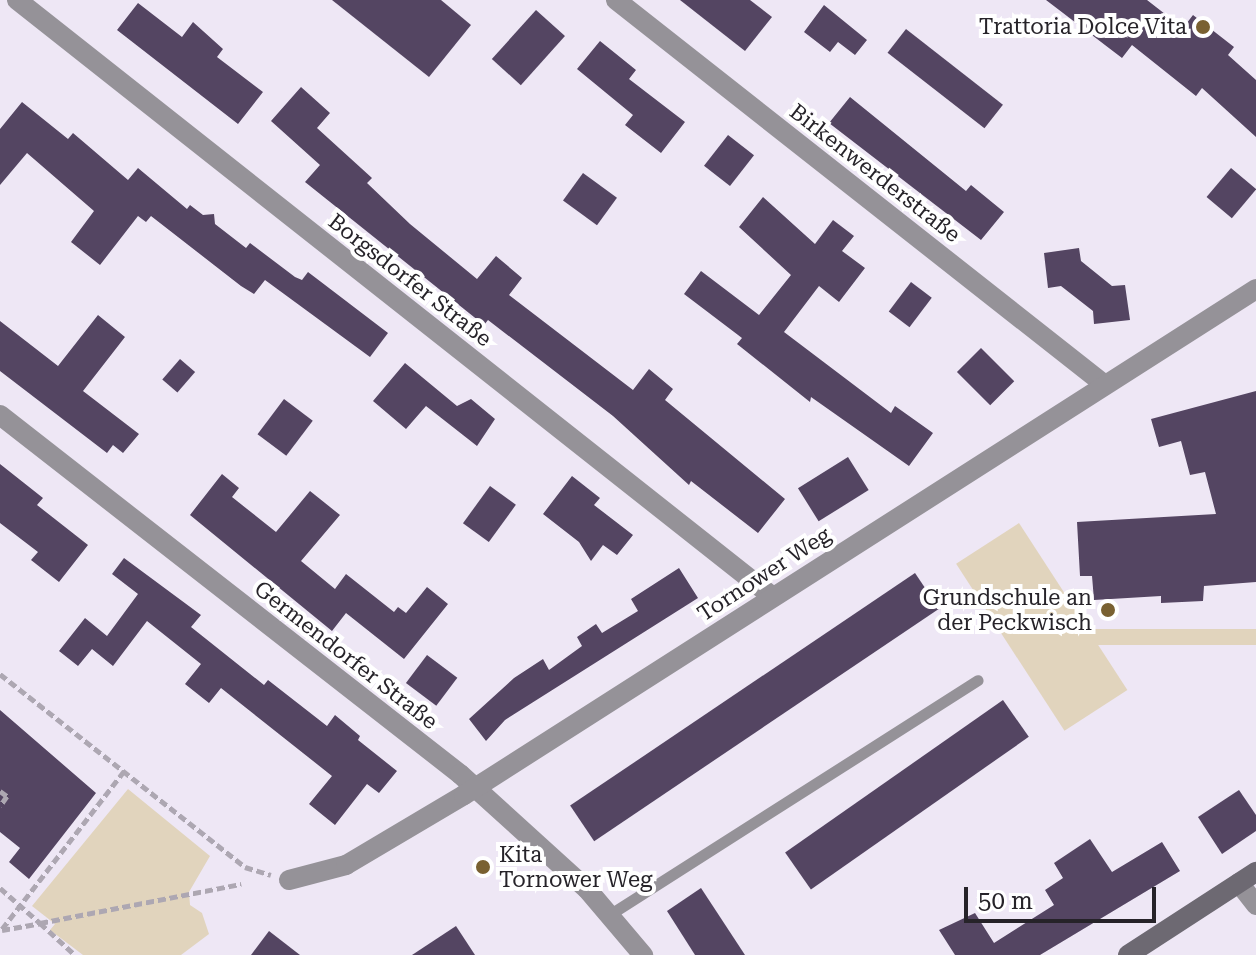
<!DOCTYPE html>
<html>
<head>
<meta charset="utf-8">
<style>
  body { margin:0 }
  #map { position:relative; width:1256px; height:955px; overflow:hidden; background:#eee7f5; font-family:"Roboto Serif",serif }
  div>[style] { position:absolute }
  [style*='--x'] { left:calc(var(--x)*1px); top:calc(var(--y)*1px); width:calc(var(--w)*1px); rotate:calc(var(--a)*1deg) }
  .green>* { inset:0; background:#e1d4bd; transform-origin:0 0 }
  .building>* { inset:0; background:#544562; transform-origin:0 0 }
  .path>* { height:5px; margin-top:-2.5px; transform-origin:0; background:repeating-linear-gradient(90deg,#ada7b2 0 8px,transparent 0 12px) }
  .lane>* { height:11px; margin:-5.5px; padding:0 5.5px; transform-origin:5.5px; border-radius:5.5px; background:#959298 }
  .street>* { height:20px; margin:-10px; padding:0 10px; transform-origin:10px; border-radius:10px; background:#959298 }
  .secondary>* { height:20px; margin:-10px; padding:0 10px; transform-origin:10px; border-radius:10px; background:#6d6972 }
  .dots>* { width:22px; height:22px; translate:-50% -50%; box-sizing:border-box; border:4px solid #fff; border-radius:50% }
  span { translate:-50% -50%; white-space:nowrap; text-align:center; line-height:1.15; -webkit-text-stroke:8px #fff; paint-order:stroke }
  .poi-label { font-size:22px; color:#262329 }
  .right { translate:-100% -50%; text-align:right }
  .left { translate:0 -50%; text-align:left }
  .street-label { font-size:22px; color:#262329 }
  .scale { position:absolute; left:964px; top:887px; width:192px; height:36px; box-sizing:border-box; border:4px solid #262329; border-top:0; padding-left:10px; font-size:24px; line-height:28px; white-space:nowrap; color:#262329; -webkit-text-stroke:6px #fff; paint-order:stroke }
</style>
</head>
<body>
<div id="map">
  <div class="green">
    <i style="left:1019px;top:523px;width:199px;height:75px;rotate:57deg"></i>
    <i style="left:1256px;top:629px;width:16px;height:217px;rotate:90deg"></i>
    <i style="clip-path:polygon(128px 789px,210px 856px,189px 892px,190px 905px,202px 913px,209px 934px,181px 955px,83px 955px,50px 930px,55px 924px,32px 906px)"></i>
  </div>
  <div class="building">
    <i style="clip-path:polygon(332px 0,441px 0,471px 25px,429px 77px)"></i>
    <i style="clip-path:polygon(680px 0,750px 0,772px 17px,745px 51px)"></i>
    <i style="clip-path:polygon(1046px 0,1147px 0,1183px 28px,1193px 15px,1234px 47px,1228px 55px,1256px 80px,1256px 137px,1202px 88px,1196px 96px,1132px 45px,1122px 58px)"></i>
    <i style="clip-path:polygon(138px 3px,182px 37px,193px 22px,223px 49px,217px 57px,263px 92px,238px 124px,117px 30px)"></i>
    <i style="clip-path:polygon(824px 5px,867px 40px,855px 55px,838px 42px,830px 52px,804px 32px)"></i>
    <i style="left:536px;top:10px;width:39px;height:66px;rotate:42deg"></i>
    <i style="left:906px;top:29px;width:123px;height:30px;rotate:38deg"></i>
    <i style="clip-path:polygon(600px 41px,636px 70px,629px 79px,685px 122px,661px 153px,625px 125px,633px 115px,577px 69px)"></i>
    <i style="clip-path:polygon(301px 87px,330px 113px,317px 128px,372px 178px,367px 183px,410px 224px,477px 279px,496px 256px,522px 278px,509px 295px,633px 390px,649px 369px,673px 389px,665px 400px,785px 499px,758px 533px,691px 481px,689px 485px,613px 416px,488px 320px,484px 325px,305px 182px,320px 165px,271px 121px)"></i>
    <i style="clip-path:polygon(850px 97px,966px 191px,971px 185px,1004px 212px,981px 240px,829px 123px)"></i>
    <i style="clip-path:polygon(22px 102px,68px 139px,73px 133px,128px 180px,138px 168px,187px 209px,190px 205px,203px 215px,214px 214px,215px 224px,246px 248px,250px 243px,295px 277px,302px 280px,308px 272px,388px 333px,370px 357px,265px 280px,254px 294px,241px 286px,151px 216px,146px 222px,138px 216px,100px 265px,71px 242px,94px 211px,27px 153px,0 185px,0 129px)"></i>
    <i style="left:728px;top:135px;width:33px;height:39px;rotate:38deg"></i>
    <i style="left:1231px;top:168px;width:33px;height:38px;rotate:40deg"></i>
    <i style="left:583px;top:173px;width:42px;height:34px;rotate:36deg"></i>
    <i style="clip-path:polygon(763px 197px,815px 244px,833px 220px,854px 236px,842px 251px,865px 268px,839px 302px,819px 286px,784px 332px,891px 413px,895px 406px,933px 433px,909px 466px,811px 397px,810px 402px,737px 344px,742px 338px,684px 294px,701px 271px,759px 315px,791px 275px,739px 227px)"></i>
    <i style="clip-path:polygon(1079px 248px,1081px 261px,1112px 286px,1125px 285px,1130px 320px,1094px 324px,1093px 311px,1061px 286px,1048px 288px,1044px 253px)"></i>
    <i style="left:911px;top:282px;width:26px;height:37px;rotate:37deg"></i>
    <i style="clip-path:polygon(98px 315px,125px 337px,83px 391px,139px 434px,123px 453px,113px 445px,107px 453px,0 371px,0 321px,58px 366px)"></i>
    <i style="left:981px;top:348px;width:47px;height:34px;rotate:45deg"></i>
    <i style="left:180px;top:359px;width:20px;height:27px;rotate:41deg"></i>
    <i style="clip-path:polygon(405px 363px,457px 406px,471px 399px,495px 419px,477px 446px,426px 406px,406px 429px,373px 401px)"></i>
    <i style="clip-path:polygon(1256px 391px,1256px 582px,1204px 586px,1203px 601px,1161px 603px,1161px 596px,1094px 600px,1092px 576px,1080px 576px,1077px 522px,1216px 514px,1205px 472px,1190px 475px,1181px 441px,1159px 447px,1151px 419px)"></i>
    <i style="left:284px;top:399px;width:36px;height:44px;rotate:37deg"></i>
    <i style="left:848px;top:457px;width:39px;height:59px;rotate:58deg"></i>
    <i style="clip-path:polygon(0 464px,43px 498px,37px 505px,88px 545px,59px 582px,31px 560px,38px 552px,0 523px)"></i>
    <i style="clip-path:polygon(222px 474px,239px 488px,232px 497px,276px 532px,310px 491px,340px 515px,301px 561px,335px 589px,346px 574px,394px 612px,398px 607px,406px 613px,427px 587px,448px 604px,404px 659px,346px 613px,332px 631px,190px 515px)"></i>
    <i style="clip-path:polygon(572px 476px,600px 498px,594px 505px,633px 535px,617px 555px,603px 545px,591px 561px,579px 542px,543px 514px)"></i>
    <i style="left:490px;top:486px;width:32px;height:46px;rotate:36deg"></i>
    <i style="clip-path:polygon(124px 558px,201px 615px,191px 627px,264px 685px,268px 680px,327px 726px,335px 715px,360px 736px,358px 740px,397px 771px,379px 793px,367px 784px,335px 825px,309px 804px,332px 776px,221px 688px,209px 703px,185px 684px,201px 664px,147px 621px,113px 666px,92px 649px,78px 666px,59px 651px,85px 618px,107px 636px,138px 594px,112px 574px)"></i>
    <i style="clip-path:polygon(679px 568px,698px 598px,505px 720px,486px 741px,469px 719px,514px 678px,543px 659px,549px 670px,582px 646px,577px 637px,596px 624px,602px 633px,638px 611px,631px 599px)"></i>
    <i style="left:915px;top:573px;width:43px;height:416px;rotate:56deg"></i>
    <i style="left:427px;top:655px;width:38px;height:35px;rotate:37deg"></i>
    <i style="left:1003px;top:700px;width:45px;height:266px;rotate:55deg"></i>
    <i style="clip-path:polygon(0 710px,96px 793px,29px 879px,9px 862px,20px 848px,0 832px)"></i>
    <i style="clip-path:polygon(1239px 790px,1256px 815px,1256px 831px,1222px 854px,1198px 817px)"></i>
    <i style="clip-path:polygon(1090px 839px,1112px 872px,1162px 842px,1180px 871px,1040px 955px,955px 955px,939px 930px,975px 913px,994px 943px,1054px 905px,1045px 890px,1063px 878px,1054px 863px)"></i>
    <i style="clip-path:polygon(701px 888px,745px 955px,695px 955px,667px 911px)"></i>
    <i style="clip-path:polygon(456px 926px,475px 955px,412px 955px)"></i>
    <i style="clip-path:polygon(269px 931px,300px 955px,251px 955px)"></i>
  </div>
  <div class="path">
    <i style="--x:0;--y:674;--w:312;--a:38.2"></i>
    <i style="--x:245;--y:867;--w:27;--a:17"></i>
    <i style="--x:0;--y:791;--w:9;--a:36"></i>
    <i style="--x:7;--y:796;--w:12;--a:125"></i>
    <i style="--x:0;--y:888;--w:53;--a:41.2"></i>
    <i style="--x:40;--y:923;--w:205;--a:-11"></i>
    <i style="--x:2;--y:929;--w:200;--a:-52.3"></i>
    <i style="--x:2;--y:930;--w:39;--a:-10"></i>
    <i style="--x:40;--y:923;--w:47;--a:42.4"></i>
  </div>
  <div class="lane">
    <i style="--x:609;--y:915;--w:437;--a:-32.5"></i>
  </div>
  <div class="street">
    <i style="--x:17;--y:0;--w:963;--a:38.3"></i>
    <i style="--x:616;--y:0;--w:622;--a:38.21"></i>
    <i style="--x:0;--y:415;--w:584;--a:37.97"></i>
    <i style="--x:460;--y:774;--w:171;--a:42.2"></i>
    <i style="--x:587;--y:889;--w:87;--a:49.7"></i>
    <i style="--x:289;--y:880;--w:59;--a:-14.7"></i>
    <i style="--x:346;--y:865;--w:137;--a:-30.7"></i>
    <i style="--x:464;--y:795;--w:940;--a:-32.57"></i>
    <i style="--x:1239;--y:883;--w:28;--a:52"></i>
  </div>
  <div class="secondary">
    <i style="--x:1128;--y:955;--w:153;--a:-33"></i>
  </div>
  <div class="dots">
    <i style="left:1203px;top:27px;background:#796031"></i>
    <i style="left:1108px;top:610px;background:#796031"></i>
    <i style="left:483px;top:867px;background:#796031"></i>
  </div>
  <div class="poi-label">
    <span class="right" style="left:1187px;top:27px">Trattoria Dolce Vita</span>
    <span class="right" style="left:1092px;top:610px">Grundschule an<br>der Peckwisch</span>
    <span class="left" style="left:499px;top:867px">Kita<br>Tornower Weg</span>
  </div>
  <div class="street-label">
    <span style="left:875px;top:173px;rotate:38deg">Birkenwerderstraße</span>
    <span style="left:410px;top:280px;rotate:38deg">Borgsdorfer Straße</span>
    <span style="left:764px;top:574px;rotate:-33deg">Tornower Weg</span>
    <span style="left:346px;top:655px;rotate:38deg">Germendorfer Straße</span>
  </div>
  <div class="scale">50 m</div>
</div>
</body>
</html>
